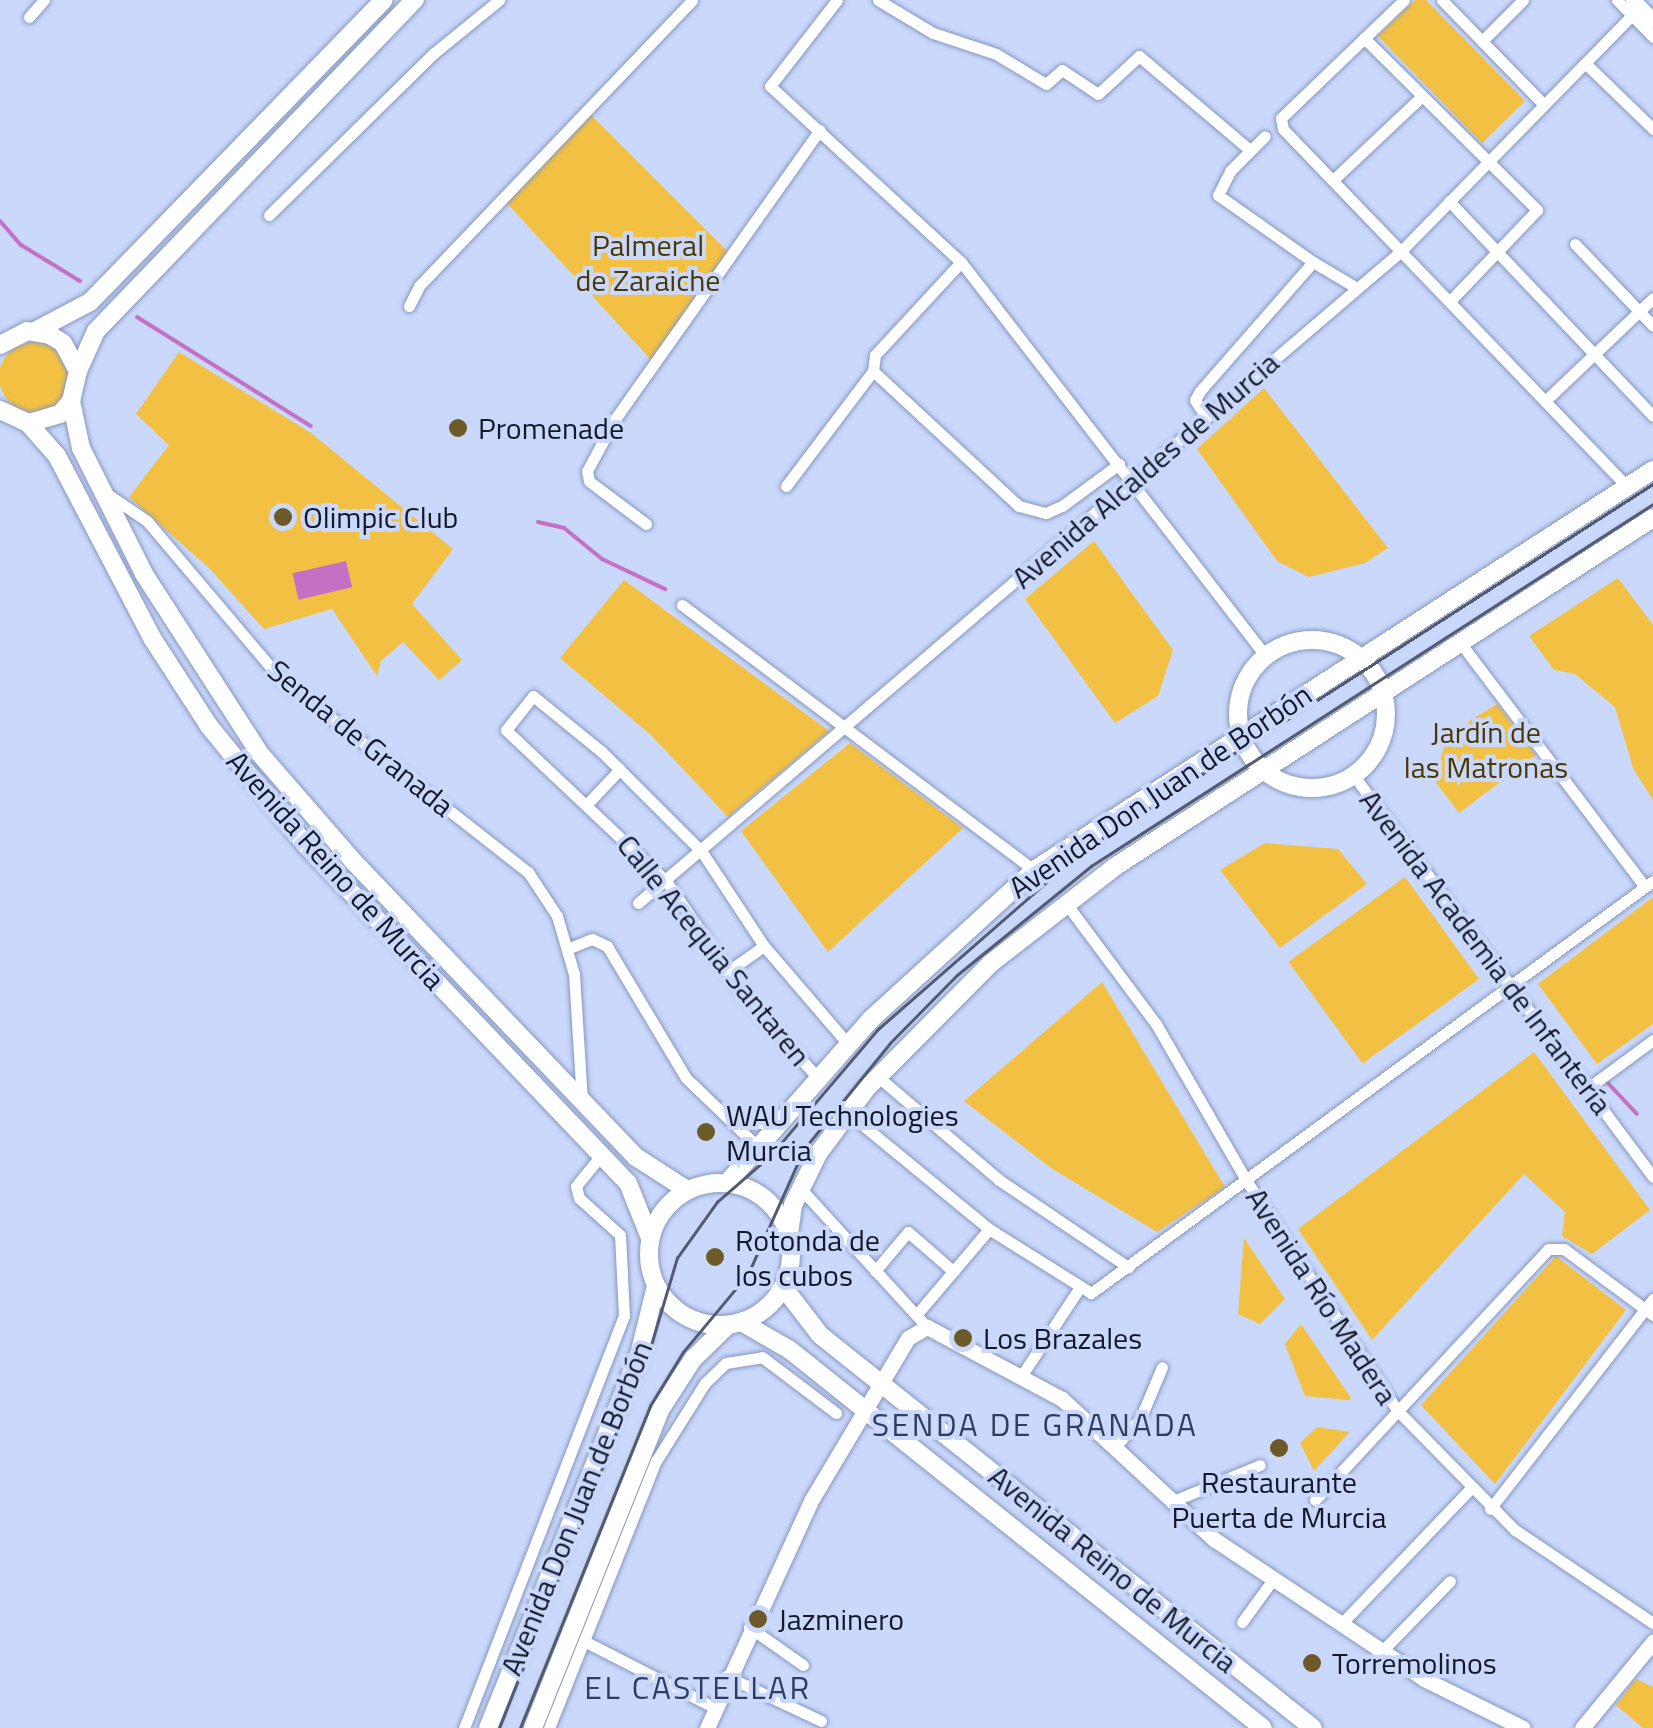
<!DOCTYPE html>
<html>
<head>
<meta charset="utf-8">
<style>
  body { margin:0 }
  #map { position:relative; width:1653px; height:1728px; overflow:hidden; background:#c9d8fb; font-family:"Titillium Web",sans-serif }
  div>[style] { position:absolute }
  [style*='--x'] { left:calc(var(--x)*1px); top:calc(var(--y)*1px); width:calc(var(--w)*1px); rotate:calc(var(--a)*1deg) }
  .green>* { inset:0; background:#f2c143; transform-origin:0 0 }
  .round { border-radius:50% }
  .water>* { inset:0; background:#c470c4; transform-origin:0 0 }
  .stream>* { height:4px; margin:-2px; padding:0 2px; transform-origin:2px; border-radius:2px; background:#c470c4 }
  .roads { filter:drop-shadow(0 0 2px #8697c0) drop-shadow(0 0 2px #8697c0) }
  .street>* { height:11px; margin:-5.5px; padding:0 5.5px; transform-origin:5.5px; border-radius:5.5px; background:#fff }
  .secondary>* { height:15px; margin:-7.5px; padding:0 7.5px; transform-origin:7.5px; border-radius:7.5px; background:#fff }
  .primary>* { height:18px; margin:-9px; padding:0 9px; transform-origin:9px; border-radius:9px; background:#fff }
  .primary>.ring { margin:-9px; padding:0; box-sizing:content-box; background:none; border:18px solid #fff; border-radius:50% }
  .tram>* { height:2.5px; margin:-1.25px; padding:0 1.25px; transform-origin:1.25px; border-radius:1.25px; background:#525b71 }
  .dots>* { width:28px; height:28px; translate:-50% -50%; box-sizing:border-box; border:5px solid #c9d8fb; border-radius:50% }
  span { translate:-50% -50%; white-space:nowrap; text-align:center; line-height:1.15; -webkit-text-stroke:8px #c9d8fb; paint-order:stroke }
  .park-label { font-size:30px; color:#4b3700 }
  .poi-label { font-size:30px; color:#131928 }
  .left { translate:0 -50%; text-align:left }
  .street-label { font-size:30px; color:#131928 }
  .neighbourhood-label { font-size:32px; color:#2f3d61; letter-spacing:2.5px }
</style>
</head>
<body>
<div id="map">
  <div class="green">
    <i style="clip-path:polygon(1415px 0,1426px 0,1525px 101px,1482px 143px,1378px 36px)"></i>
    <i style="clip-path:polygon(588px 112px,731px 255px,654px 363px,504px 200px)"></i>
    <i class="round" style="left:-1px;top:342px;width:70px;height:70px"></i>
    <i style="clip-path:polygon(179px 352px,311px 433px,453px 549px,412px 604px,462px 660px,439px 680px,403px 642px,381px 661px,377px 676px,332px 609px,264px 629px,209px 568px,129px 497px,169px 445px,136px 414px)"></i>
    <i style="clip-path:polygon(1264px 388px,1388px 548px,1365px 563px,1309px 577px,1277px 561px,1197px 449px)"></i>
    <i style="clip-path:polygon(1094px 541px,1173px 650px,1158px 696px,1115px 723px,1025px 599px)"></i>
    <i style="clip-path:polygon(1618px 578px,1653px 625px,1653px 800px,1633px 768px,1615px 707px,1575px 674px,1554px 670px,1529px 636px)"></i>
    <i style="clip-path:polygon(624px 580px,829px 731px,728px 817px,651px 735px,560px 658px)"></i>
    <i style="clip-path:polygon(1497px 704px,1536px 755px,1459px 813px,1434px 780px,1448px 734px)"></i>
    <i style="clip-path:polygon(850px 743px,963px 828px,828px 952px,741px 831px)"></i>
    <i style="clip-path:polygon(1265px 843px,1338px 849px,1367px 884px,1280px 948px,1220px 870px)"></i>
    <i style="left:1405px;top:877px;width:126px;height:144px;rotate:54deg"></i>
    <i style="clip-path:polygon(1653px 897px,1653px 1024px,1597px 1064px,1538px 984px)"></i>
    <i style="clip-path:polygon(1102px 982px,1225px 1187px,1157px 1232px,1051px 1168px,964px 1101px)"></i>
    <i style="clip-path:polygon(1534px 1052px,1650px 1210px,1592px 1254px,1562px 1236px,1565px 1212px,1524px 1174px,1372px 1340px,1298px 1229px)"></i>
    <i style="clip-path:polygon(1244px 1238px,1285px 1299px,1260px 1324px,1238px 1314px)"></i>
    <i style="clip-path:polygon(1556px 1256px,1626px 1310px,1495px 1484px,1421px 1405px)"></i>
    <i style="clip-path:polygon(1301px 1324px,1351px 1398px,1349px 1400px,1305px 1396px,1285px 1344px)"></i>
    <i style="clip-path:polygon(1317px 1427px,1350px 1432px,1314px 1471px,1300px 1443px)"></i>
    <i style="clip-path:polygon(1636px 1679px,1653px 1687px,1653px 1728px,1643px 1728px,1616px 1705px)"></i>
  </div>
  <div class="water">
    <i style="left:346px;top:561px;width:27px;height:55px;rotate:77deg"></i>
  </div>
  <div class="stream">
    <i style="--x:0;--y:221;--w:32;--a:49"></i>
    <i style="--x:21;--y:245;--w:69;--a:31.4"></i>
    <i style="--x:137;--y:317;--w:205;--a:32.1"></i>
    <i style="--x:538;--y:522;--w:27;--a:13"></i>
    <i style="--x:564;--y:528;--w:49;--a:39.2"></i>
    <i style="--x:602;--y:559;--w:70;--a:25.5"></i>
    <i style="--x:1606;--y:1081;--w:45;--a:46.8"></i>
  </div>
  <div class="roads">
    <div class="street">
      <i style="--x:837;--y:0;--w:109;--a:127.9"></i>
      <i style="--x:770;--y:86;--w:260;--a:42.7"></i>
      <i style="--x:961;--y:262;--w:127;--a:132.8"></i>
      <i style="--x:875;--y:355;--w:16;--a:97"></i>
      <i style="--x:873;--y:371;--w:199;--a:42.8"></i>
      <i style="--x:1019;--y:506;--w:28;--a:15"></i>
      <i style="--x:1046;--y:513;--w:17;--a:-24"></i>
      <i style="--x:1062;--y:506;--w:71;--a:-36.4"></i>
      <i style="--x:878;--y:0;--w:64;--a:31"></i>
      <i style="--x:933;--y:33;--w:66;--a:18.4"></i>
      <i style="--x:996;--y:54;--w:58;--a:31"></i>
      <i style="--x:1046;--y:84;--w:21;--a:-41"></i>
      <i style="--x:1062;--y:70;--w:43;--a:33.7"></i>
      <i style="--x:1098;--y:94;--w:56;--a:-42.8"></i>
      <i style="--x:1139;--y:56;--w:145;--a:40.3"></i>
      <i style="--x:1404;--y:0;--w:170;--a:136.2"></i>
      <i style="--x:1281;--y:118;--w:11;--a:80"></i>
      <i style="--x:1283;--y:129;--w:496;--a:46.1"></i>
      <i style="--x:1442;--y:0;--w:146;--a:45.8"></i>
      <i style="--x:1617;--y:0;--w:52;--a:45.8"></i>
      <i style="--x:29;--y:17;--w:23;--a:-49"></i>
      <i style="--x:1364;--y:38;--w:244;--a:44.8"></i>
      <i style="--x:1537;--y:210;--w:126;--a:133.7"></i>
      <i style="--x:1482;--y:41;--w:58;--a:-45"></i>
      <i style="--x:1585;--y:63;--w:95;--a:44.1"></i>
      <i style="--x:1333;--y:180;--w:121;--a:-43.3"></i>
      <i style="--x:1449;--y:201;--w:296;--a:46.5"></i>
      <i style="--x:269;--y:215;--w:231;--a:-44.5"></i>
      <i style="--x:434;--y:53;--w:84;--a:-39.2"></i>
      <i style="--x:1575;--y:244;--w:113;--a:46.4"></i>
      <i style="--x:961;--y:262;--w:497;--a:52.3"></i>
      <i style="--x:1313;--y:262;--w:51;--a:30.6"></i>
      <i style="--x:409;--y:306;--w:22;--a:-63"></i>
      <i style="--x:419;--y:286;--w:395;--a:-46.3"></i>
      <i style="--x:1545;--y:401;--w:149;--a:-43.6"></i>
      <i style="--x:1206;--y:417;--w:20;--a:-123"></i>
      <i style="--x:1195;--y:400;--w:10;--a:-61"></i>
      <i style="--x:1200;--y:391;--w:171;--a:-48.8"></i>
      <i style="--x:1313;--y:262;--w:116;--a:-144.8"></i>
      <i style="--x:1218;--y:195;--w:27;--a:-63"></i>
      <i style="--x:1230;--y:171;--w:49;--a:-45"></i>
      <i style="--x:786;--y:486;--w:144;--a:-52.9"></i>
      <i style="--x:106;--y:493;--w:50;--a:34.3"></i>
      <i style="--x:147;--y:521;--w:204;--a:49.8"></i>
      <i style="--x:279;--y:677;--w:316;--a:38.1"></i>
      <i style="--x:528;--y:872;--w:53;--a:56.6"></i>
      <i style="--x:557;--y:916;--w:60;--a:73.7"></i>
      <i style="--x:574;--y:974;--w:126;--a:86.4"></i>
      <i style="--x:646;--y:524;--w:71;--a:-143"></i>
      <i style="--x:589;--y:481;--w:10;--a:-101"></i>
      <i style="--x:587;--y:471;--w:59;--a:-61.7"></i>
      <i style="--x:615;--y:419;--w:354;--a:-54.7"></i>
      <i style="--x:682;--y:605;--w:441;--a:37"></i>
      <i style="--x:1462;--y:645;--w:303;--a:52.9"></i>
      <i style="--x:1354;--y:776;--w:500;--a:53.29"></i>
      <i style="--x:589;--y:802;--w:45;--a:-46.8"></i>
      <i style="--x:1065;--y:902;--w:152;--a:53.3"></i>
      <i style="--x:1156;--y:1024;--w:180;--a:60"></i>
      <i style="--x:1246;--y:1180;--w:275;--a:56.7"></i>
      <i style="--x:1397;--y:1410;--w:168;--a:45.5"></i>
      <i style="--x:1515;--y:1530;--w:166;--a:34"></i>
      <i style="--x:638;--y:903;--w:1004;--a:-40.51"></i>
      <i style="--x:1401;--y:251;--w:330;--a:-45.6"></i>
      <i style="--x:567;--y:949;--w:27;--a:-22"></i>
      <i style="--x:592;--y:939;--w:17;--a:25"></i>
      <i style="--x:607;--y:946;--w:154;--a:59.1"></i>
      <i style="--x:686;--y:1078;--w:100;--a:43.8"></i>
      <i style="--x:727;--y:972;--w:45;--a:-35.1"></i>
      <i style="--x:877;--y:1076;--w:160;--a:40.4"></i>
      <i style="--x:999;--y:1180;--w:156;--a:34"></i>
      <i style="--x:818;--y:1078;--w:101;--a:-132.2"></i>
      <i style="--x:750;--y:1003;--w:148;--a:-124.5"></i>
      <i style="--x:666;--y:881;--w:220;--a:-136.7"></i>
      <i style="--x:506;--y:730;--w:43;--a:-51.5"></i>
      <i style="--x:533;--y:696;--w:89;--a:39.1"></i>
      <i style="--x:602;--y:752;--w:141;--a:45"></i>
      <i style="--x:702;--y:852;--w:113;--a:56.6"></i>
      <i style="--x:764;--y:946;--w:129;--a:49.4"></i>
      <i style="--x:1588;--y:1088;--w:81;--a:-36.4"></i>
      <i style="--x:848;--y:1113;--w:183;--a:39.4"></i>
      <i style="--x:989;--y:1229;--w:120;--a:32.1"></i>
      <i style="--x:1091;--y:1293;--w:697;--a:-36.24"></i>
      <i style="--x:732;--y:1121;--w:46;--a:3.7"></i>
      <i style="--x:801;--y:1189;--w:187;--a:47.6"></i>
      <i style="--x:875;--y:1271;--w:51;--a:-49.8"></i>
      <i style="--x:908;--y:1232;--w:60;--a:40.9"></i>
      <i style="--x:917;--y:1314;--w:111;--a:-49.7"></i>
      <i style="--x:1022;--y:1375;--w:105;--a:-56.6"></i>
      <i style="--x:1116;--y:1446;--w:38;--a:-49"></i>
      <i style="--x:1141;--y:1417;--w:54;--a:-67.2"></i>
      <i style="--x:1315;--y:1500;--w:342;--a:-47.1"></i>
      <i style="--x:1548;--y:1249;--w:16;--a:0"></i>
      <i style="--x:1564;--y:1249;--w:111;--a:36.6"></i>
      <i style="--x:1171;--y:1502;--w:96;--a:-22.6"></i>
      <i style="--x:1490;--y:1509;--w:266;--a:-52.2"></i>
      <i style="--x:1242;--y:1622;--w:54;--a:-54"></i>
      <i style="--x:1342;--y:1623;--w:185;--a:-46.3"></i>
      <i style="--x:749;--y:1627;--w:66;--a:35.1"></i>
      <i style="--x:584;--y:1641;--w:147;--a:27.1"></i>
      <i style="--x:1383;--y:1650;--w:96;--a:-45.8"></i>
      <i style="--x:726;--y:1676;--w:105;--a:25.3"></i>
      <i style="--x:464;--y:1728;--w:442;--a:-68.8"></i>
      <i style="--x:624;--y:1316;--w:81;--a:-92.8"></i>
      <i style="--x:620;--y:1235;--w:55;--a:-137.9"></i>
      <i style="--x:579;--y:1198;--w:12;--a:-104"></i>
      <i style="--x:576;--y:1186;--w:41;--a:-50.9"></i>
      <i style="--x:549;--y:1728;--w:288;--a:-68.2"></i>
      <i style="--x:656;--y:1461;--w:92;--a:-57.9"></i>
      <i style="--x:705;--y:1383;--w:29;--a:-44"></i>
      <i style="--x:726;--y:1363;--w:36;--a:-9"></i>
      <i style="--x:762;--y:1357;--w:93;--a:37.1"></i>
    </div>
    <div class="secondary">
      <i style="--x:1633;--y:0;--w:29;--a:46"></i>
      <i style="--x:707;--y:1728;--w:252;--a:-65.4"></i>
      <i style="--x:812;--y:1499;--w:187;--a:-59.2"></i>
      <i style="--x:908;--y:1338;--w:22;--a:-30"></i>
      <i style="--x:927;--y:1327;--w:153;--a:28.1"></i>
      <i style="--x:1062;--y:1399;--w:208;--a:42.7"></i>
      <i style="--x:1215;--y:1540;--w:251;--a:33.6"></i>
      <i style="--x:1424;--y:1679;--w:110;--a:26.3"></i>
      <i style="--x:1582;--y:1728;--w:112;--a:-50.5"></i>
    </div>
    <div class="primary">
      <i style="--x:35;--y:331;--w:62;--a:-27.8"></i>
      <i style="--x:90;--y:302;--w:421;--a:-45.8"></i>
      <i style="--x:0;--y:345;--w:30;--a:-27"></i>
      <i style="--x:27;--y:331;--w:23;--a:10"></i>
      <i style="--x:50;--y:335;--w:15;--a:32"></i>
      <i style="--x:63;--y:343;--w:32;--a:62"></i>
      <i style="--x:78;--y:371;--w:31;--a:103"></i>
      <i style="--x:71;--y:401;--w:17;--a:130"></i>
      <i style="--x:60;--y:414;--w:33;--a:164"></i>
      <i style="--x:28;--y:423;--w:31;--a:-155"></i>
      <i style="--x:78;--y:371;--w:44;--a:-65.8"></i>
      <i style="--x:96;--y:331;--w:460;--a:-46.1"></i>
      <i style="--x:71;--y:401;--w:48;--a:78"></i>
      <i style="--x:81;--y:448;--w:141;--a:63.4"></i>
      <i style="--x:144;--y:574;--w:214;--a:57.2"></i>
      <i style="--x:260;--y:754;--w:142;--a:49"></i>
      <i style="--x:353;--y:861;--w:410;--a:46.3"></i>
      <i style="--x:636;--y:1157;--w:61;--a:32.9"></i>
      <i style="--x:28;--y:423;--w:44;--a:48.7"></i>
      <i style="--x:57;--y:456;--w:205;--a:62.4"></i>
      <i style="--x:152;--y:638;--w:105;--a:57.1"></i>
      <i style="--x:209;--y:726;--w:151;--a:50.9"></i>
      <i style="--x:304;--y:843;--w:470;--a:46.4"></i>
      <i style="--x:628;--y:1183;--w:59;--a:68.2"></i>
      <i class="ring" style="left:1238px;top:640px;width:130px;height:130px"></i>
      <i class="ring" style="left:649px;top:1183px;width:124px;height:124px"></i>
      <i style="--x:727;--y:1183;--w:217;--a:-48.7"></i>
      <i style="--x:870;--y:1020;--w:222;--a:-42.4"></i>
      <i style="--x:1034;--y:870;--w:737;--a:-32.87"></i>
      <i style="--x:789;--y:1234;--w:29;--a:-82"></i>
      <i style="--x:793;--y:1205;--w:57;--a:-63.9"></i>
      <i style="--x:818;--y:1154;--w:81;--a:-53.6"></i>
      <i style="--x:866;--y:1089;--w:177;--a:-45.2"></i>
      <i style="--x:991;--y:963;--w:158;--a:-37.8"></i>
      <i style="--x:1116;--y:866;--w:640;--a:-32.95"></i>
      <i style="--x:784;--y:1288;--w:59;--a:52.5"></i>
      <i style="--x:820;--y:1335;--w:630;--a:38.56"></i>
      <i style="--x:743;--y:1323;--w:54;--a:29.9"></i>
      <i style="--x:790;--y:1350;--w:605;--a:38.63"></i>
      <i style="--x:488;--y:1728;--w:402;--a:-68"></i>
      <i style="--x:639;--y:1355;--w:71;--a:-76.2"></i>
      <i style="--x:533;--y:1728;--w:342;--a:-68.2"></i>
      <i style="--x:660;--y:1410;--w:61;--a:-57.1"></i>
      <i style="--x:693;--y:1359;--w:47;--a:-44.1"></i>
    </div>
  </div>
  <div class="tram">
    <i style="--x:499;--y:1728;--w:412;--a:-68.4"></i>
    <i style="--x:651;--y:1345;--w:91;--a:-73.4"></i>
    <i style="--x:677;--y:1258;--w:69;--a:-54.5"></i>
    <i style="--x:717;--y:1202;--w:70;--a:-41"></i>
    <i style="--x:770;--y:1156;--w:167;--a:-49.6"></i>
    <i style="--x:878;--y:1029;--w:269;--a:-41.1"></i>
    <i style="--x:1081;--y:852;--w:680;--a:-32.76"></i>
    <i style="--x:520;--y:1728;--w:347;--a:-68"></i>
    <i style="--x:650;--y:1406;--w:63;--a:-58.6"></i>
    <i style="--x:683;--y:1352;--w:102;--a:-50.2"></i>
    <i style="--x:748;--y:1274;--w:137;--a:-65.9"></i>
    <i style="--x:804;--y:1149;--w:136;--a:-50.9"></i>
    <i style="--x:890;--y:1043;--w:95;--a:-45.4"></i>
    <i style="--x:957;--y:975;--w:173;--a:-39.1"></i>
    <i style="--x:1091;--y:866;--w:668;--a:-32.79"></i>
  </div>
  <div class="dots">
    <i style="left:458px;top:428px;background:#6e5a29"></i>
    <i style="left:283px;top:517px;background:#6e5a29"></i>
    <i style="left:706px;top:1132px;background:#6e5a29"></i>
    <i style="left:715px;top:1257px;background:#6e5a29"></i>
    <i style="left:963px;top:1338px;background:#6e5a29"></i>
    <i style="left:1279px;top:1448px;background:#6e5a29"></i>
    <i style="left:758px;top:1619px;background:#6e5a29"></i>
    <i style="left:1312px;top:1663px;background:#6e5a29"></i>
  </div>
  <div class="park-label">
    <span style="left:648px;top:262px">Palmeral<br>de Zaraiche</span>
    <span style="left:1486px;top:749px">Jardín de<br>las Matronas</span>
  </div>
  <div class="poi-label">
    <span class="left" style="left:478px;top:428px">Promenade</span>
    <span class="left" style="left:303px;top:517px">Olimpic Club</span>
    <span class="left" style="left:726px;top:1132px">WAU Technologies<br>Murcia</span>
    <span class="left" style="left:735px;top:1257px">Rotonda de<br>los cubos</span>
    <span class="left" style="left:983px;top:1338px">Los Brazales</span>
    <span style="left:1279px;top:1499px">Restaurante<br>Puerta de Murcia</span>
    <span class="left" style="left:778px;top:1619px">Jazminero</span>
    <span class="left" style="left:1332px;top:1663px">Torremolinos</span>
  </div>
  <div class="street-label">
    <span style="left:1145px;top:470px;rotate:-41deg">Avenida Alcaldes de Murcia</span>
    <span style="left:361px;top:738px;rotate:39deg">Senda de Granada</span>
    <span style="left:1160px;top:791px;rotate:-34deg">Avenida Don Juan de Borbón</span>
    <span style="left:336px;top:870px;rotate:48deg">Avenida Reino de Murcia</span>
    <span style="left:714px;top:950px;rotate:51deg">Calle Acequia Santaren</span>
    <span style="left:1486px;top:952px;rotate:53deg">Avenida Academia de Infantería</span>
    <span style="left:1322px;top:1296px;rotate:57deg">Avenida Río Madera</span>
    <span style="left:576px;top:1508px;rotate:-68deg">Avenida Don Juan de Borbón</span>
    <span style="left:1113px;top:1569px;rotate:39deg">Avenida Reino de Murcia</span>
  </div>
  <div class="neighbourhood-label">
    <span style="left:1035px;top:1424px">SENDA DE GRANADA</span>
    <span style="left:698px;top:1687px">EL CASTELLAR</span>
  </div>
</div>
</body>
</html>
